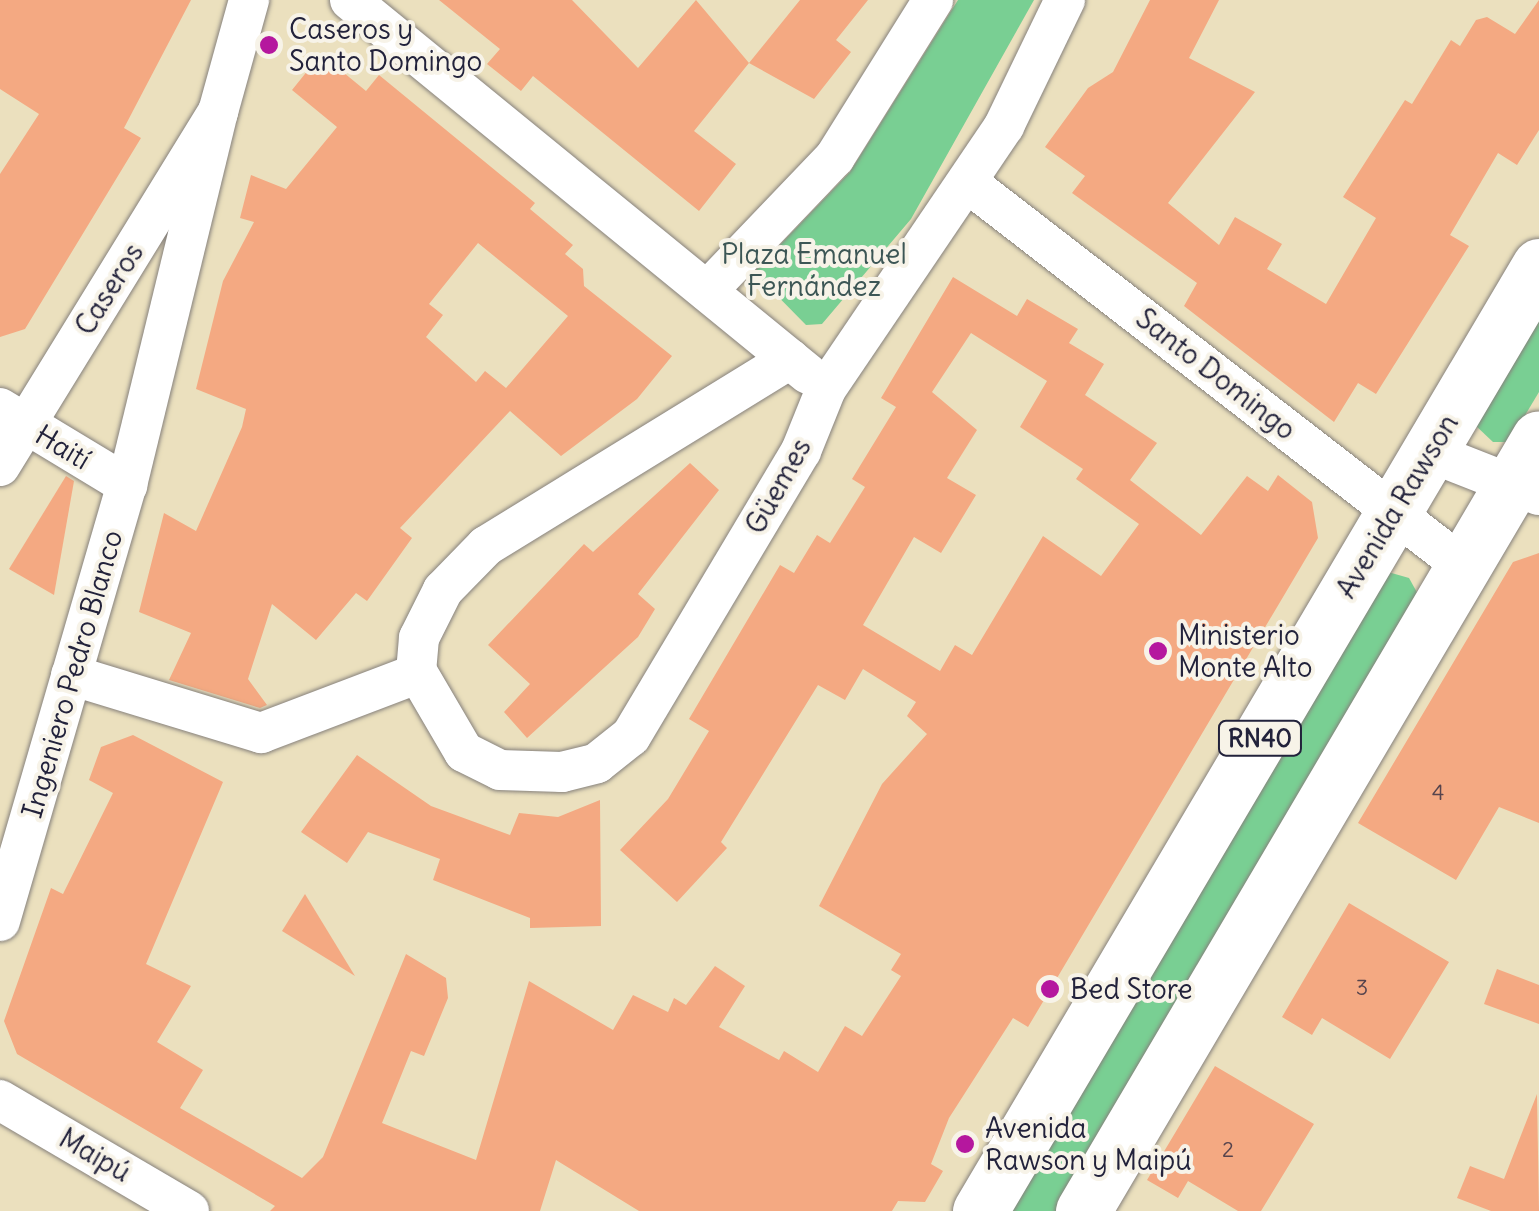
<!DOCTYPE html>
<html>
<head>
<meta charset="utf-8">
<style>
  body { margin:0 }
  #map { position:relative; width:1539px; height:1211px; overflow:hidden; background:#ebe0be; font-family:Delius,sans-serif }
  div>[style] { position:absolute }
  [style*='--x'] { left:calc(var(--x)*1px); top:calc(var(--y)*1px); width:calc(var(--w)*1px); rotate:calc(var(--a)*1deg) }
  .green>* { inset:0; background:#79cf93 }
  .building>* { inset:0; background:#f4a982 }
  .roads { filter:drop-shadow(0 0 2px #86817c) drop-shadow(0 0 2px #86817c) }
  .minor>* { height:40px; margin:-20px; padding:0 20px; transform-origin:20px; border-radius:20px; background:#fff }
  .primary>* { height:55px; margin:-27.5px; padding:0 27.5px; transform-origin:27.5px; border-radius:27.5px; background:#fff }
  .dots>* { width:28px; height:28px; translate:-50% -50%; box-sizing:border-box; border:5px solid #f7f3e8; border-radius:50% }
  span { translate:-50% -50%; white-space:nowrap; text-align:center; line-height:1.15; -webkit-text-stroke:8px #f7f3e8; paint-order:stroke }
  .number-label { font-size:22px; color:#56444d }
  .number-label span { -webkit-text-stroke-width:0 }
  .shield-label span { padding:2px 8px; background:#f7f3e8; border:2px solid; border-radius:8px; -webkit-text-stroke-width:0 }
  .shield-label { font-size:25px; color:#22223b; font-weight:700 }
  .poi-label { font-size:28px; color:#22223b }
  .left { translate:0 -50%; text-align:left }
  .park-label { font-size:28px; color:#3c5655 }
  .street-label { font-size:28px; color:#22223b }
</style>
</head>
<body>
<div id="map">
  <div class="green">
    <i style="clip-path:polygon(958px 0,1034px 0,911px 219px,822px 324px,806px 325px,754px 272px,850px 172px)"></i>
    <i style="clip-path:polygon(1539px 311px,1539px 392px,1509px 442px,1493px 442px,1475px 425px)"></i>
    <i style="clip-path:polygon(1388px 572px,1409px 578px,1419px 596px,1056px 1211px,1007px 1211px)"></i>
  </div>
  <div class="building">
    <i style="clip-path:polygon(0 0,191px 0,124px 128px,141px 138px,25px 329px,0 337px,0 174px,39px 114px,0 89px)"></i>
    <i style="clip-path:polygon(439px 0,572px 0,638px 68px,696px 0,749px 63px,694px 131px,736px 164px,699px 211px,533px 76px,521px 91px,487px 64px,500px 49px)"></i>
    <i style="clip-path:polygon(800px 0,868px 0,836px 40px,851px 52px,814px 99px,749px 63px)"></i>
    <i style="clip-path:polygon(1150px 0,1219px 0,1189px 58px,1255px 92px,1168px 203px,1219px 245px,1235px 217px,1282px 244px,1267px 269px,1326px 304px,1376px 218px,1343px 197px,1405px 100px,1412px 104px,1451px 40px,1460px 46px,1476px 20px,1487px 17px,1515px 34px,1539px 0,1539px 130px,1517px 165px,1498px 153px,1450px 235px,1469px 246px,1376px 394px,1358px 383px,1334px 422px,1184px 306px,1197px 283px,1072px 193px,1085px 176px,1045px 147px,1088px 88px,1113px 72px)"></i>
    <i style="clip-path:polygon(evenodd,321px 54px,366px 91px,379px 75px,535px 203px,530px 209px,573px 245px,565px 254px,583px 269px,584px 286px,672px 356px,637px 399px,561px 456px,510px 411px,400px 528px,412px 538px,367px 601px,356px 593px,316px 640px,272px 604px,248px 679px,267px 705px,260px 708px,169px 680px,191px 633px,139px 612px,164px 513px,196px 531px,242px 427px,246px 409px,196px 389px,223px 281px,254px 222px,240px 218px,251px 175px,286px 189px,337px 127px,292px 90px,321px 54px,478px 243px,568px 316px,506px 388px,485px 371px,476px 382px,426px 337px,443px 315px,429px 304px,478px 243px)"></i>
    <i style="clip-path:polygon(evenodd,953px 277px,1017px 316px,1027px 299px,1078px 329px,1069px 343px,1104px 364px,1085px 395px,1157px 443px,1130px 480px,1201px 535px,1247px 476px,1268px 491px,1278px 475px,1312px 502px,1318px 538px,1028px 1027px,1013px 1018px,949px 1118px,931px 1164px,943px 1171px,925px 1202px,898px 1201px,892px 1211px,639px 1211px,556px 1160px,540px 1211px,270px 1211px,275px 1206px,17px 1054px,4px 1021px,51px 888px,63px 894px,113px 793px,89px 780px,101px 747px,133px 735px,223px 782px,146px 964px,191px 986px,157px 1042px,203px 1070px,180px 1108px,302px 1178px,323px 1157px,406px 954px,446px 978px,448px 998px,424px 1056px,411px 1051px,382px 1123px,476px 1160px,529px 981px,613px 1030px,633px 995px,668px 1012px,674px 998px,686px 1005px,715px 966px,745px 986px,719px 1027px,779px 1060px,784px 1051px,818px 1072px,845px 1026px,862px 1036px,901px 976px,891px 970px,901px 954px,819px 906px,882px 784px,927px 734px,907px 716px,916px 702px,863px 669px,845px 700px,818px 685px,721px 842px,727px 848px,677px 902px,620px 850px,668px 799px,709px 731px,689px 719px,780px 565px,794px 573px,817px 535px,830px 543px,865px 487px,852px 479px,896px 407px,881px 398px,953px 277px,971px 333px,1047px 381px,1020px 427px,1083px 469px,1076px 479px,1139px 524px,1101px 576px,1043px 536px,972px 655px,955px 645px,940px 671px,863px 625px,914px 537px,941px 553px,976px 495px,947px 478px,977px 430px,932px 392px,971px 333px)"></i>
    <i style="clip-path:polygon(690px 463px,719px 490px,638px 594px,655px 609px,638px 637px,527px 738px,504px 712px,530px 684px,488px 645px,584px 544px,593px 552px)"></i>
    <i style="clip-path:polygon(66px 476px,74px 481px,54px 595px,9px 569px)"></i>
    <i style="clip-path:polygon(1539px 553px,1539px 823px,1499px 807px,1456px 880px,1358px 823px,1513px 562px)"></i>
    <i style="clip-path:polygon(357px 755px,431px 806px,510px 835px,519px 813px,558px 817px,600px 800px,601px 926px,530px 928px,530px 918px,433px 880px,440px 859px,368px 832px,347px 863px,301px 832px)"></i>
    <i style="clip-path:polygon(305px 894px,355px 976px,282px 931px)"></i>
    <i style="clip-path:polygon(1349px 903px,1449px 962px,1390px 1059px,1322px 1018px,1312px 1035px,1282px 1017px)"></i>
    <i style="clip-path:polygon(1497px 969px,1539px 985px,1539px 1024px,1484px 1004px)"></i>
    <i style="clip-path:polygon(1215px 1066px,1314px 1124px,1261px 1211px,1238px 1211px,1188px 1181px,1178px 1198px,1147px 1180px)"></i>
    <i style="clip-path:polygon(1537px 1094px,1539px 1211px,1491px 1211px,1457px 1198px,1470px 1166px,1504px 1179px)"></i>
  </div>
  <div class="roads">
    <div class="minor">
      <i style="--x:350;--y:0;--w:591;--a:39.23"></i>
      <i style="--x:968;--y:183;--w:626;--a:37.73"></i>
      <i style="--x:707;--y:291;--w:185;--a:-46.3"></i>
      <i style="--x:835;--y:157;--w:185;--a:-58"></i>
      <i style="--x:790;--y:359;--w:357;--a:148.4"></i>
      <i style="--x:486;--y:546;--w:62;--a:134.3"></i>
      <i style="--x:443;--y:590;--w:54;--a:116.6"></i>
      <i style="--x:419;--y:638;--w:32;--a:95"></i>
      <i style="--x:416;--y:670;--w:95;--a:59.7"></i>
      <i style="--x:464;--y:752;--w:40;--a:26.6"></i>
      <i style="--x:500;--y:770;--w:62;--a:1.8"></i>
      <i style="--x:562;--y:772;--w:36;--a:-14"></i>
      <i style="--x:597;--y:763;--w:43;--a:-38.5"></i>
      <i style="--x:631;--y:736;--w:332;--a:-59.2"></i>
      <i style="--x:801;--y:451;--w:67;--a:-68"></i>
      <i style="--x:826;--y:389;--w:318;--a:-55.9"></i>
      <i style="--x:1004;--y:126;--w:140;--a:-64.2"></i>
      <i style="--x:0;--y:408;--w:149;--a:31.2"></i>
      <i style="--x:1429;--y:452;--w:118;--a:21.4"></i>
      <i style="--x:0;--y:466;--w:416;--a:-58.4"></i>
      <i style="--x:218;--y:112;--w:116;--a:-74.5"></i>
      <i style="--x:71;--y:675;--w:199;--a:17"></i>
      <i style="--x:261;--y:733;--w:166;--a:-20.8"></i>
      <i style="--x:0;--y:921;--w:454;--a:-73.8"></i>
      <i style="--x:127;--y:485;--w:384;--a:-76.3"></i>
      <i style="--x:0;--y:1100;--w:219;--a:30.4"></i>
    </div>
    <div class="primary">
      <i style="--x:980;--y:1211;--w:1098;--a:-59.39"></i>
      <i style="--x:1083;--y:1211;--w:897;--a:-59.46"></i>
    </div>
  </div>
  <div class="dots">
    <i style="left:269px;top:45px;background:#b5179e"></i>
    <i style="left:1158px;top:651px;background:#b5179e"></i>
    <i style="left:1050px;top:989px;background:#b5179e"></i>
    <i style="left:965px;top:1144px;background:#b5179e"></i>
  </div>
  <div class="number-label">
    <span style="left:1438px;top:793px">4</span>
    <span style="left:1362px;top:988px">3</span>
    <span style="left:1228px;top:1150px">2</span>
  </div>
  <div class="shield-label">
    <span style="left:1260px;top:738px">RN40</span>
  </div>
  <div class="poi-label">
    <span class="left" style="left:289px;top:45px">Caseros y<br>Santo Domingo</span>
    <span class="left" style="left:1178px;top:651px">Ministerio<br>Monte Alto</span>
    <span class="left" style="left:1070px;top:989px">Bed Store</span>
    <span class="left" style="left:985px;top:1144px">Avenida<br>Rawson y Maipú</span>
  </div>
  <div class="park-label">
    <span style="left:814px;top:270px">Plaza Emanuel<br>Fernández</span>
  </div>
  <div class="street-label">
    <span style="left:109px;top:289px;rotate:-58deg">Caseros</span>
    <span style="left:1216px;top:374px;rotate:38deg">Santo Domingo</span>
    <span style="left:63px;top:447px;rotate:31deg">Haití</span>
    <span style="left:778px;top:486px;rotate:-61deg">Güemes</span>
    <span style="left:1397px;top:506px;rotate:-59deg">Avenida Rawson</span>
    <span style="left:72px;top:674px;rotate:-74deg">Ingeniero Pedro Blanco</span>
    <span style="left:95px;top:1155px;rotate:30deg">Maipú</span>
  </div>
</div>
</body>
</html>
